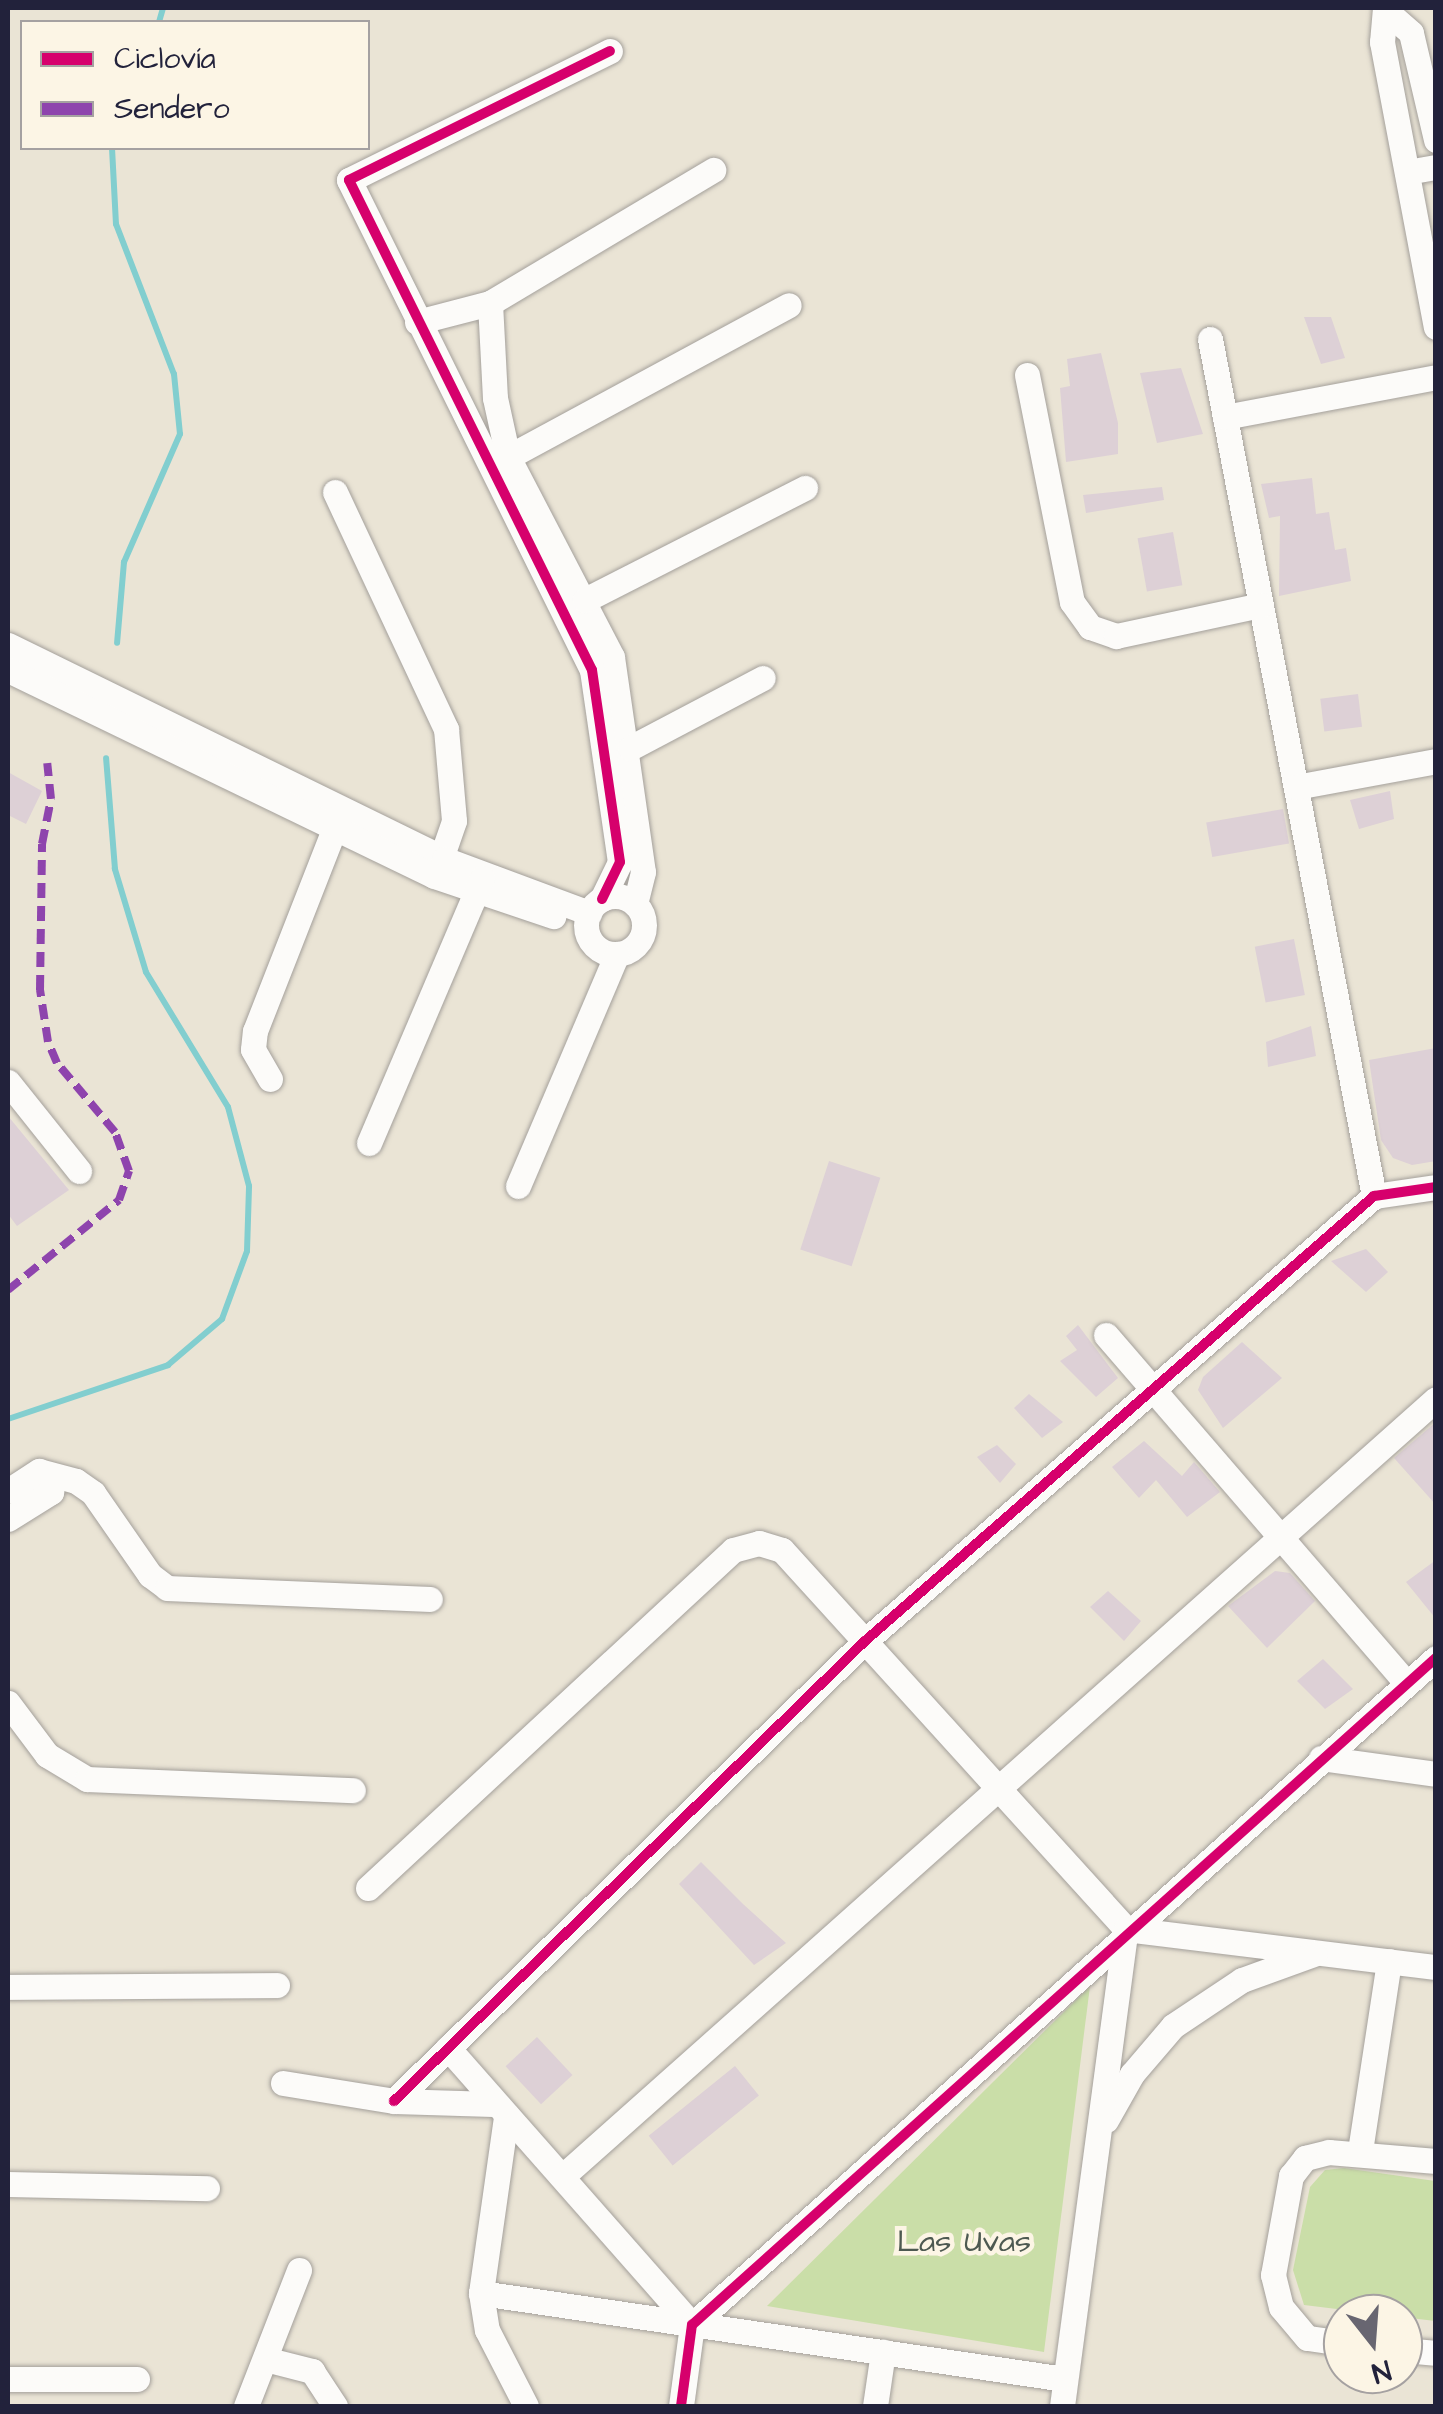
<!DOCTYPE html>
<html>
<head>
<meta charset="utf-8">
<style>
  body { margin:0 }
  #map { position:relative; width:1443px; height:2414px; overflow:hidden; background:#eae4d5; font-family:"Architects Daughter",sans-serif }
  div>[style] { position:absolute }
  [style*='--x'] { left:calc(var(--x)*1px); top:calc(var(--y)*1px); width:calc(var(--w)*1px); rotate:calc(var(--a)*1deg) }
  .green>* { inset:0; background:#cadea8 }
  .stream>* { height:6px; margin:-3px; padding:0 3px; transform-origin:3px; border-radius:3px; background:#82cecf }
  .building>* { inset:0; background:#ddd0d6; transform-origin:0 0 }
  .roads { filter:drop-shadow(0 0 2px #a4a09b) drop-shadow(0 0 2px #a4a09b) }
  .minor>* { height:25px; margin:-12.5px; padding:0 12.5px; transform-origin:12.5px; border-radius:12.5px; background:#fcfbf9 }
  .minor>.ring { margin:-12.5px; padding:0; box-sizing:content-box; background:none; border:25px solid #fcfbf9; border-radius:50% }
  .quiet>* { height:8px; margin-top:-4px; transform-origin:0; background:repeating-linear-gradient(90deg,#8e44ad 0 15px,transparent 0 23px) }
  .cycleway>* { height:10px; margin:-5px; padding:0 5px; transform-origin:5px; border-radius:5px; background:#d6006c }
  span { translate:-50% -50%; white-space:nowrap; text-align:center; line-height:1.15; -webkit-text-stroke:9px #fcf5e5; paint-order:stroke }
  .park-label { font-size:32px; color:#4d5951 }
  .frame { position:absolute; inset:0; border:10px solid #22223b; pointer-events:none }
  .legend { position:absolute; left:20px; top:20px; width:350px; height:130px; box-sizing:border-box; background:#fcf5e5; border:2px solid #a5a1a1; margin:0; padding:12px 18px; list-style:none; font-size:30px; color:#22223b }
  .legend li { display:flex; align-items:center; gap:20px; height:50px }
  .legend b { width:50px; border:2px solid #a5a1a1 }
  .north { position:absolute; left:1323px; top:2294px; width:100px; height:100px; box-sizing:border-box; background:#fcf5e5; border:2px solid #a5a1a1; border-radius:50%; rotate:163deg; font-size:28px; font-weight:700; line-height:40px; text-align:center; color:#22223b }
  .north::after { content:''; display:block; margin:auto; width:35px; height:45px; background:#686671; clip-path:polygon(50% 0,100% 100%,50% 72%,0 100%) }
</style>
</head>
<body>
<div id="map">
  <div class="green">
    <i style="clip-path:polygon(1090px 1986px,1044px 2352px,767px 2306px)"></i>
    <i style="clip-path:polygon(1344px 2168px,1435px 2181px,1435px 2321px,1304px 2305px,1293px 2270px,1310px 2187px,1325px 2170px)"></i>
  </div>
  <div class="stream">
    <i style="--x:159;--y:22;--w:15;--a:-74"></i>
    <i style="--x:112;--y:148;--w:76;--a:87"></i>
    <i style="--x:116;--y:224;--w:161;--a:68.9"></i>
    <i style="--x:174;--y:374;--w:60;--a:84.3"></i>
    <i style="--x:180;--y:434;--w:140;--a:113.6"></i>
    <i style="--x:124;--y:562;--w:81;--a:94.9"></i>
    <i style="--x:8;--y:1419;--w:169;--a:-18.6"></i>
    <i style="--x:168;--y:1365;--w:71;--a:-40.4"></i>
    <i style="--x:222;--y:1319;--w:72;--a:-69.8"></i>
    <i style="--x:247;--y:1251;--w:65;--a:-88.2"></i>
    <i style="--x:249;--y:1186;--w:82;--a:-104.9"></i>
    <i style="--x:228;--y:1107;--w:158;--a:-121.3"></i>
    <i style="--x:146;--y:972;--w:108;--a:-106.8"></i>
    <i style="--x:115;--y:869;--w:111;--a:-94.6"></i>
  </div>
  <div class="building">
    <i style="clip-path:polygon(1304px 317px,1331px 317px,1345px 358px,1321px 364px)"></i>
    <i style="clip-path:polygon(1101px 353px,1118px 423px,1118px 454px,1066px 462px,1060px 388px,1070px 386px,1067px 359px)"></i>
    <i style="clip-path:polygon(1181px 368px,1203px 434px,1157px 443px,1140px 373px)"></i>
    <i style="clip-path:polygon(1312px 478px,1316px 514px,1329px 512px,1335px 550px,1346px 548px,1351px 581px,1279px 596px,1280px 516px,1269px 518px,1261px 484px)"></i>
    <i style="clip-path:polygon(1162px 487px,1164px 500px,1086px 513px,1083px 495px)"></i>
    <i style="left:1173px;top:532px;width:54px;height:36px;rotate:80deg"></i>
    <i style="left:1358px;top:694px;width:33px;height:38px;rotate:83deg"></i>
    <i style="clip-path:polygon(8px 772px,42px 791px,26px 824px,8px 815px)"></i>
    <i style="clip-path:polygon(1390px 791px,1394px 819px,1359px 829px,1350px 800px)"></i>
    <i style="left:1283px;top:809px;width:35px;height:78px;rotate:80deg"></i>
    <i style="left:1294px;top:939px;width:57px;height:40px;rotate:79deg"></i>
    <i style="clip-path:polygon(1311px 1026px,1316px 1056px,1268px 1067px,1266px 1042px)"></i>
    <i style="clip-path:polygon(1436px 1048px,1436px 1161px,1412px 1165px,1393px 1158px,1381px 1140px,1369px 1060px)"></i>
    <i style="clip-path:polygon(8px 1116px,69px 1190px,17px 1226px,8px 1214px)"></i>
    <i style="left:829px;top:1161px;width:54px;height:93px;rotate:18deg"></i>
    <i style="clip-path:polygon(1366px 1249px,1388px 1272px,1366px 1292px,1331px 1261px)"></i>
    <i style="clip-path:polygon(1078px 1325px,1118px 1378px,1096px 1397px,1060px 1361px,1077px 1350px,1066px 1336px)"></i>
    <i style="clip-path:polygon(1242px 1342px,1282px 1378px,1223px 1428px,1198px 1390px,1203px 1377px)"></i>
    <i style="clip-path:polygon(1029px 1394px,1063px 1422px,1042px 1438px,1014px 1408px)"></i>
    <i style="clip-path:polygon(1436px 1422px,1436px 1505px,1394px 1458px)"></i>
    <i style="clip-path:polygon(1144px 1441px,1182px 1476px,1194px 1462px,1220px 1492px,1187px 1517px,1156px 1480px,1139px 1498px,1112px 1467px)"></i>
    <i style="clip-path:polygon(997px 1445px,1016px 1464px,1000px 1483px,977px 1457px)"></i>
    <i style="clip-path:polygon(1436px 1560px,1436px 1619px,1406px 1582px)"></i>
    <i style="clip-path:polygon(1275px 1571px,1290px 1573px,1315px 1601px,1267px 1648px,1228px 1606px)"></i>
    <i style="clip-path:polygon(1108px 1591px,1141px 1621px,1124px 1641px,1090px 1607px)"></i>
    <i style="clip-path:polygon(1323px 1659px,1353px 1689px,1325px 1709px,1297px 1681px)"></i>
    <i style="clip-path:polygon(701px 1862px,743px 1904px,786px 1943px,754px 1965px,679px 1884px)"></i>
    <i style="left:537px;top:2037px;width:52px;height:43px;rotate:47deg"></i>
    <i style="left:735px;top:2066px;width:38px;height:111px;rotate:51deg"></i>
  </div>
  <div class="roads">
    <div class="minor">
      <i style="--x:1385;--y:8;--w:34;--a:95"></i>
      <i style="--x:1382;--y:42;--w:290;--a:79.3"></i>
      <i style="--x:1386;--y:11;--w:33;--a:41"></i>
      <i style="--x:1411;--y:33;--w:110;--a:76.8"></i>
      <i style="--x:1407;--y:172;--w:29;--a:-10"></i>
      <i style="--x:490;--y:303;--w:95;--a:87"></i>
      <i style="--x:495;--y:398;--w:60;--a:77.6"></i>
      <i style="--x:508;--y:457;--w:225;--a:62.5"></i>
      <i style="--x:612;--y:657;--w:217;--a:81.8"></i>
      <i style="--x:643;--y:872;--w:33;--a:104"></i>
      <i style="--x:417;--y:322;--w:75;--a:-14.6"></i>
      <i style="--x:490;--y:303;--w:260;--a:-30.8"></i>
      <i style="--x:1210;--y:339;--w:873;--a:79.17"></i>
      <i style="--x:1027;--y:375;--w:231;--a:78.8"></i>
      <i style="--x:1072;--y:602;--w:31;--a:54"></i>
      <i style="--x:1090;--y:627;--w:28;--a:19"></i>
      <i style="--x:1116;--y:636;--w:148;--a:-12.1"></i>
      <i style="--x:1225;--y:417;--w:215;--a:-10.7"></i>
      <i style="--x:508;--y:457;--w:319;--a:-28.4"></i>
      <i style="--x:335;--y:492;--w:262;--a:64.9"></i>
      <i style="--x:446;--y:729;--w:92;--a:85"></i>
      <i style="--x:454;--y:821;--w:55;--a:109.1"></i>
      <i style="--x:585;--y:600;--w:247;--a:-27"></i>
      <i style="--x:8;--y:645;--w:486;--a:26.1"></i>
      <i style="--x:444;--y:859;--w:155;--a:20.4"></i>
      <i style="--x:8;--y:670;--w:473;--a:25.8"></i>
      <i style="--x:434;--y:876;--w:126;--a:18.6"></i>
      <i style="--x:630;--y:748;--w:150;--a:-27.8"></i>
      <i style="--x:1296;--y:787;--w:142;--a:-10.5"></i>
      <i class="ring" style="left:586px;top:896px;width:33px;height:33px"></i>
      <i style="--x:602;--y:899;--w:41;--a:-64.1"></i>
      <i style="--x:620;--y:862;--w:194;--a:-98.3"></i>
      <i style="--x:592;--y:670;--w:547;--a:-116.38"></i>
      <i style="--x:349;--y:180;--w:291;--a:-26.3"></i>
      <i style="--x:270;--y:1079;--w:34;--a:-120"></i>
      <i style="--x:253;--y:1049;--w:18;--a:-84"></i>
      <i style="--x:255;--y:1031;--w:230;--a:-68.6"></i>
      <i style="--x:8;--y:1082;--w:114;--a:51.4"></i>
      <i style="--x:369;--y:1143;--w:288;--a:-66.9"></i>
      <i style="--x:518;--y:1186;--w:252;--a:-66.9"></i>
      <i style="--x:1106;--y:1335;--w:459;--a:49.2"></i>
      <i style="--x:8;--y:1491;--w:37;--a:-33"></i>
      <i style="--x:39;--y:1471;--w:38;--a:15"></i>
      <i style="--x:76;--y:1481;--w:21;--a:35"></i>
      <i style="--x:93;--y:1493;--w:100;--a:55.2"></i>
      <i style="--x:150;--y:1575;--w:21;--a:37"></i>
      <i style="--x:167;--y:1588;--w:263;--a:2.4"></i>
      <i style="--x:8;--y:1519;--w:51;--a:-32.1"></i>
      <i style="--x:51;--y:1492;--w:15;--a:-82"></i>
      <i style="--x:8;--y:1703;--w:65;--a:53.1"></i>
      <i style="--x:47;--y:1755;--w:47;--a:31"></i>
      <i style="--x:87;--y:1779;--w:266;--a:2.4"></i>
      <i style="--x:1321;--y:1758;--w:116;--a:7.9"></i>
      <i style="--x:368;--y:1888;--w:497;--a:-42.8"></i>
      <i style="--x:733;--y:1550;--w:27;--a:-15"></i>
      <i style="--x:759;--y:1543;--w:24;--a:17"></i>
      <i style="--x:782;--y:1550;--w:512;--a:47.77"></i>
      <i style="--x:1126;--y:1929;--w:312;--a:7"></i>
      <i style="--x:8;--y:1987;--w:269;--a:-0.4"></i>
      <i style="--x:448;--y:2048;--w:369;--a:48.6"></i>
      <i style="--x:283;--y:2083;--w:112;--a:9.2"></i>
      <i style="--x:394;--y:2101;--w:99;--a:1.7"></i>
      <i style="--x:394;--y:2101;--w:658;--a:-44.32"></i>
      <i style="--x:865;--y:1641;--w:676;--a:-41.16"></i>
      <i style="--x:1374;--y:1196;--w:63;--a:-8.3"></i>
      <i style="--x:506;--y:2117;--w:178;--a:98.1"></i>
      <i style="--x:481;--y:2293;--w:37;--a:81"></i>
      <i style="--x:487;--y:2330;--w:85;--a:62.8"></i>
      <i style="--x:1106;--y:2120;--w:53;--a:-60.5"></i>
      <i style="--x:1132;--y:2074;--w:63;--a:-49.5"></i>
      <i style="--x:1173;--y:2026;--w:83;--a:-33.7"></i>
      <i style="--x:1242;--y:1980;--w:77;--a:-19.9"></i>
      <i style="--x:1360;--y:2151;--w:192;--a:-81.3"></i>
      <i style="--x:564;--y:2175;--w:1167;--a:-41.67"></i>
      <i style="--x:8;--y:2184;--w:199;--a:1.2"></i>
      <i style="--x:481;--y:2293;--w:590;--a:8.38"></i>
      <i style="--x:1343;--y:2343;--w:36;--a:-172"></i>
      <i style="--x:1307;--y:2338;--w:40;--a:-130"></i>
      <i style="--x:1281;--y:2307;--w:33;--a:-104"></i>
      <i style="--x:1273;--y:2275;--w:101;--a:-79.7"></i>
      <i style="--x:1291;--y:2176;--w:23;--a:-52"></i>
      <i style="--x:1305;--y:2158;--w:25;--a:-14"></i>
      <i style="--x:1329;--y:2152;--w:107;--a:4.8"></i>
      <i style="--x:1403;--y:2350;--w:33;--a:5"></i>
      <i style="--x:265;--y:2359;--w:49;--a:14.3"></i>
      <i style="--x:312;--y:2371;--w:42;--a:56.7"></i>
      <i style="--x:8;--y:2379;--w:129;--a:0"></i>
      <i style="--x:246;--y:2406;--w:146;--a:-68.7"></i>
      <i style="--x:681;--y:2406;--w:82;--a:-82.3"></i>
      <i style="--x:692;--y:2325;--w:999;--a:-41.88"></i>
      <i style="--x:875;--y:2406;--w:55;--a:-81.6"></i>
      <i style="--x:1062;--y:2406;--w:481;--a:-82.4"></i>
    </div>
  </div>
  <div class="quiet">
    <i style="--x:8;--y:1290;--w:143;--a:-39"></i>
    <i style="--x:119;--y:1200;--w:31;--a:-71"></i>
    <i style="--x:129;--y:1171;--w:41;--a:-109.7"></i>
    <i style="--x:115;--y:1132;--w:90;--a:-130"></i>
    <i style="--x:57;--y:1063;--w:23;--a:-113"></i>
    <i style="--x:48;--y:1042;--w:53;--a:-98.7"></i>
    <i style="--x:40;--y:990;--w:146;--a:-89.2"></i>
    <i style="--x:42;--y:844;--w:46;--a:-78.7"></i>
    <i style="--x:51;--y:799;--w:36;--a:-96"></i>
  </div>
  <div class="cycleway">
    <i style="--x:602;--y:899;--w:41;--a:-64.1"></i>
    <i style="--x:620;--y:862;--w:194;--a:-98.3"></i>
    <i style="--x:592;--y:670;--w:547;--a:-116.38"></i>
    <i style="--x:349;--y:180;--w:291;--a:-26.3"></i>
    <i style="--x:394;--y:2101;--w:658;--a:-44.32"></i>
    <i style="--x:865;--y:1641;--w:676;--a:-41.16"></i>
    <i style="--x:1374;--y:1196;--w:63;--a:-8.3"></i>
    <i style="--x:681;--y:2406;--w:82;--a:-82.3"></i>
    <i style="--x:692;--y:2325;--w:999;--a:-41.88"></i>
  </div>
  <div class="park-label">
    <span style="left:964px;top:2242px">Las Uvas</span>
  </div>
  <div class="frame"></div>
  <ul class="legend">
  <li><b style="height:12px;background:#d6006c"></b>Ciclovía</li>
  <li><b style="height:12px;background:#8e44ad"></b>Sendero</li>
  </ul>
  <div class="north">N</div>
</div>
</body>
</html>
